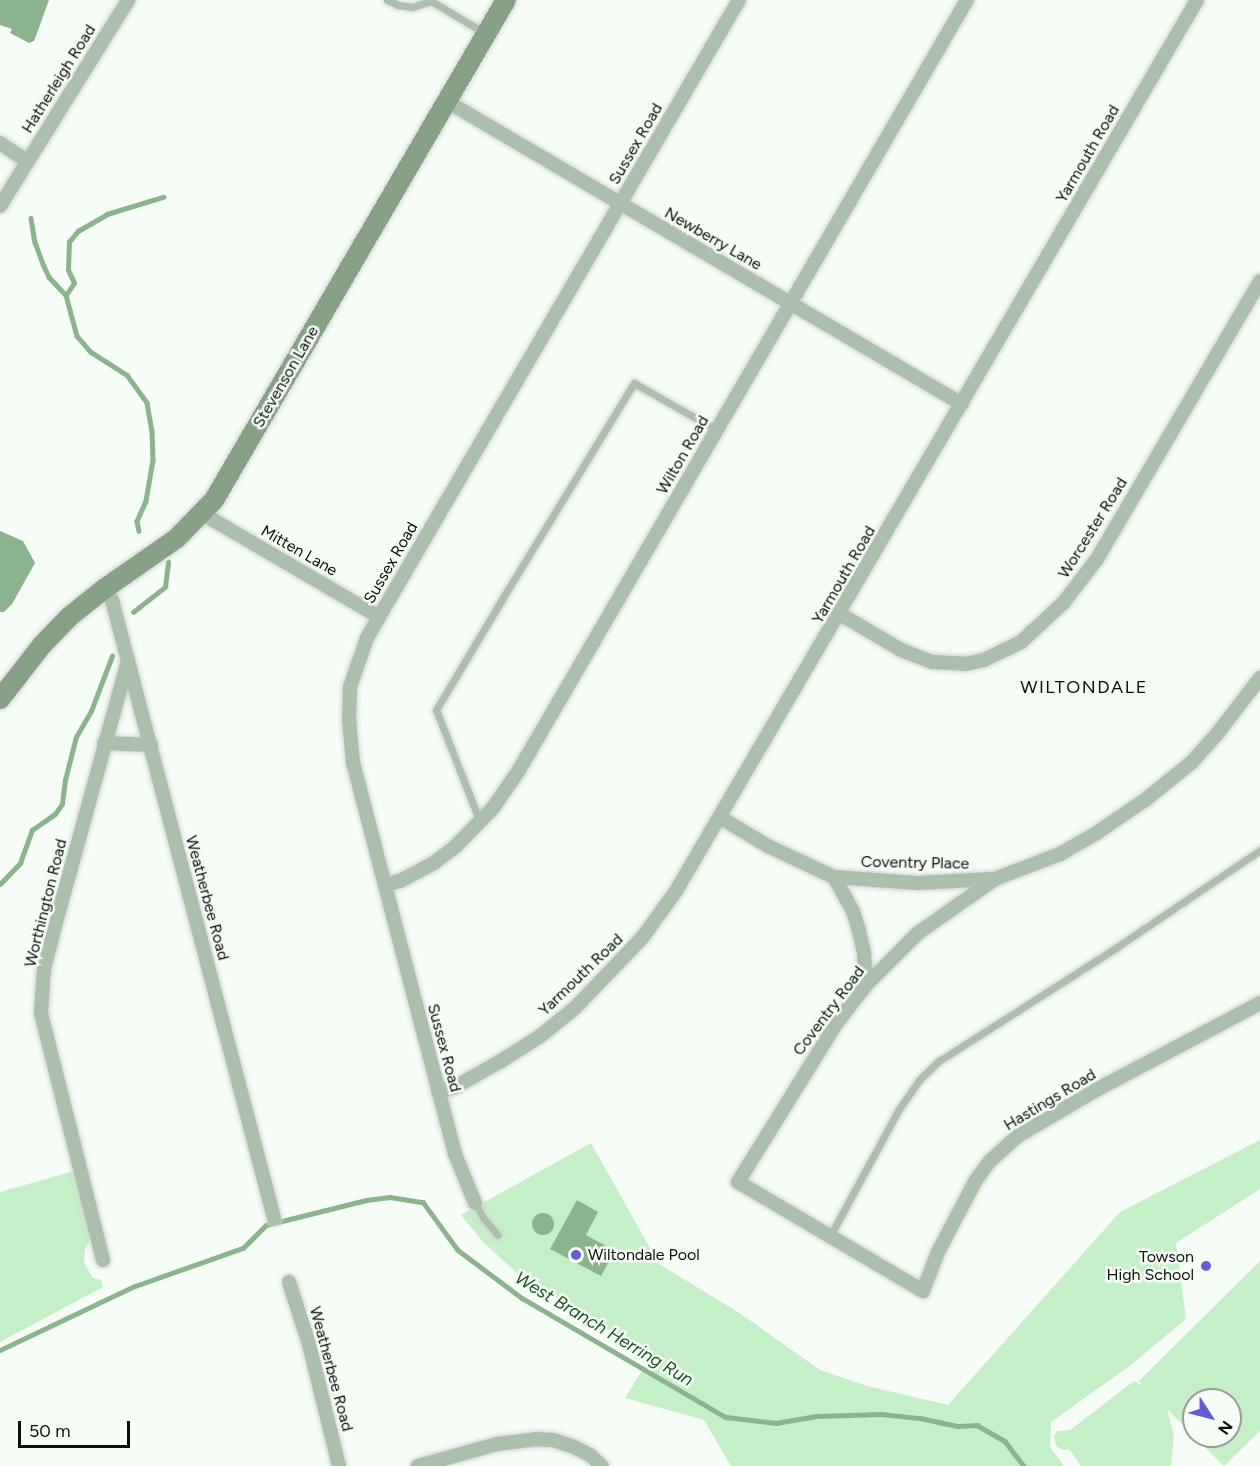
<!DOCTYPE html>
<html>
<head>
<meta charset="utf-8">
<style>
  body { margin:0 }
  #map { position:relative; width:1260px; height:1466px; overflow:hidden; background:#f6fcf6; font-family:Figtree,sans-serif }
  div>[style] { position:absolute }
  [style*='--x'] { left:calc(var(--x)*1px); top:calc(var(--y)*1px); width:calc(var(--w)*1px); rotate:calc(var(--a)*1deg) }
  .green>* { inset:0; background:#c5efc6 }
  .water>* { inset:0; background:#8bb48c }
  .round { border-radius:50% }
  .stream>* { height:4.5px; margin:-2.25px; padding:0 2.25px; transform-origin:2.25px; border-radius:2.25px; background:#8bb48c }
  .roads { filter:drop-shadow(0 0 2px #d1d6d1) drop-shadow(0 0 2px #d1d6d1) }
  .lane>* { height:7px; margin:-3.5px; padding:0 3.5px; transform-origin:3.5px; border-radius:3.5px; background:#acbeac }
  .street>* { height:14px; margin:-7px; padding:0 7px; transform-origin:7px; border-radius:7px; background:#acbeac }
  .secondary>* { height:20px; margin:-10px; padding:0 10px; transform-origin:10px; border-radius:10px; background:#86a186 }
  .dots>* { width:16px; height:16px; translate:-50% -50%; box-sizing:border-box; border:3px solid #f6fcf6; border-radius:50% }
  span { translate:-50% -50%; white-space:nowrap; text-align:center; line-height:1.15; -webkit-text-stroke:5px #f6fcf6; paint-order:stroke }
  .street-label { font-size:16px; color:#0c0e0c }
  .poi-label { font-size:16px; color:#0c0e0c }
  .left { translate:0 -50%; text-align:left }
  .right { translate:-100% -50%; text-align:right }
  .neighbourhood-label { font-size:18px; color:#0c0e0c; letter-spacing:1.5px }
  .water-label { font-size:18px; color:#1e5824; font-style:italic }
  .north { position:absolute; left:1182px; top:1388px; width:60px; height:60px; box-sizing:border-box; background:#f6fcf6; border:2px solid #989d98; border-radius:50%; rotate:126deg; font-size:16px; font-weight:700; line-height:24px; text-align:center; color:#0c0e0c }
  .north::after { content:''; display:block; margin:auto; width:21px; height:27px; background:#645cd5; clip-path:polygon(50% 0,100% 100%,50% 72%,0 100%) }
  .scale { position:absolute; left:18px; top:1421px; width:112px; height:27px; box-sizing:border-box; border:3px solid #0c0e0c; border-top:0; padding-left:8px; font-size:18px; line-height:21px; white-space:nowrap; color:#0c0e0c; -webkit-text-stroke:4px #f6fcf6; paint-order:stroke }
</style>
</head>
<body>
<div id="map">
  <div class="green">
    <i style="clip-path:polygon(1260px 1140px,1260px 1189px,1176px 1243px,1186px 1319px,1131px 1365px,1051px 1422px,1050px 1447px,1064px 1466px,731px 1466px,704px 1420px,625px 1398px,651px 1356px,518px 1274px,482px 1241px,461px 1215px,591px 1143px,659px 1264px,741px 1314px,820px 1370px,867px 1386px,948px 1405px,1120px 1212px)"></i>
    <i style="clip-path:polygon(74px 1171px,92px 1235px,85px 1250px,84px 1263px,93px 1278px,101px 1280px,103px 1287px,0 1342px,0 1192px)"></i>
    <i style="clip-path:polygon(evenodd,1260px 1261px,1260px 1431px,1224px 1466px,1167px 1409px,1174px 1436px,1171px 1466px,1081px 1466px,1069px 1449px,1063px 1450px,1056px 1446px,1054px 1436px,1057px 1431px,1070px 1430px,1134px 1381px,1143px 1386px,1139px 1381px,1260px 1261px,1194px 1400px,1230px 1400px,1230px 1436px,1194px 1436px,1194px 1400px)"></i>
  </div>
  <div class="water">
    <i style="clip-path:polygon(0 0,49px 0,34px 41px,29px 43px,10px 33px,12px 29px,0 25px)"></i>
    <i style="clip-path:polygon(0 531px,23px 541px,35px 563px,12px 604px,4px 612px,0 612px)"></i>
    <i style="clip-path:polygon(577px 1200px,598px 1212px,586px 1235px,615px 1251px,601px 1276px,550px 1249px)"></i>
    <i class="round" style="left:532px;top:1213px;width:22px;height:22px"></i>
  </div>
  <div class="stream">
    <i style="--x:31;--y:218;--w:24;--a:81"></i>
    <i style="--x:35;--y:242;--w:23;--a:70"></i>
    <i style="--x:43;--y:264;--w:14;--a:65"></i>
    <i style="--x:49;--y:277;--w:25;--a:47"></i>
    <i style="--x:66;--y:295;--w:42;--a:75"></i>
    <i style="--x:77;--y:336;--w:21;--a:49"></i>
    <i style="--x:91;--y:352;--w:43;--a:32.6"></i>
    <i style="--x:127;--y:375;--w:34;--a:54"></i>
    <i style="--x:147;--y:403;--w:29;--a:80"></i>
    <i style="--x:152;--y:432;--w:28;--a:88"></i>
    <i style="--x:153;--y:460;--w:42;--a:99.7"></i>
    <i style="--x:146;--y:501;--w:22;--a:114"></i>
    <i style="--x:137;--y:521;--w:10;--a:79"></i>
    <i style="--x:66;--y:295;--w:14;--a:-56"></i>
    <i style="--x:74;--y:283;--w:14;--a:-115"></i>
    <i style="--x:68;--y:270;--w:28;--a:-88"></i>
    <i style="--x:69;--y:242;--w:14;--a:-51"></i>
    <i style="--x:78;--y:231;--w:34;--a:-30"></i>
    <i style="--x:107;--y:214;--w:59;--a:-16.9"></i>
    <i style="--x:133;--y:612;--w:41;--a:-38"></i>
    <i style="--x:165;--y:587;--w:25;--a:-83"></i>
    <i style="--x:0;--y:884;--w:29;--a:-46"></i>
    <i style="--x:20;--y:863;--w:35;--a:-70"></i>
    <i style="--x:32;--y:830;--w:28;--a:-35"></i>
    <i style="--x:55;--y:814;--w:12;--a:-55"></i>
    <i style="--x:62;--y:804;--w:24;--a:-83"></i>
    <i style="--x:65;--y:780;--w:44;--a:-75.7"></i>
    <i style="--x:76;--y:737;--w:30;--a:-60"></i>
    <i style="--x:91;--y:711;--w:59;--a:-69.1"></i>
    <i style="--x:0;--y:1350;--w:149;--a:-25.4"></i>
    <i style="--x:135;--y:1286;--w:114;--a:-19.4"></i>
    <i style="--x:243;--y:1248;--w:33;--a:-45"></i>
    <i style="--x:266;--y:1225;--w:103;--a:-14"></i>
    <i style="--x:366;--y:1200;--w:24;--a:-7"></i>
    <i style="--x:390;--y:1197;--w:33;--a:9"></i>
    <i style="--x:423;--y:1202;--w:59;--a:53.9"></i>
    <i style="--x:458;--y:1250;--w:80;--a:36.9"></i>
    <i style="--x:522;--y:1298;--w:236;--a:30.3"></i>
    <i style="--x:726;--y:1417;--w:50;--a:6.8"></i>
    <i style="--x:776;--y:1423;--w:42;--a:-9.7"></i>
    <i style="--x:817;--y:1416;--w:64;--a:-1.8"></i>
    <i style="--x:881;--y:1414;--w:39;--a:6"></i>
    <i style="--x:920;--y:1418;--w:39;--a:12"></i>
    <i style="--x:958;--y:1426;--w:19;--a:-3"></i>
    <i style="--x:977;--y:1425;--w:32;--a:30"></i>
    <i style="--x:1005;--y:1441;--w:31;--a:53"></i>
  </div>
  <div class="roads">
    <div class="lane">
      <i style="--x:387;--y:0;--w:12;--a:24"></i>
      <i style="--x:398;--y:5;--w:14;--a:8"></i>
      <i style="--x:412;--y:7;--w:20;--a:-18"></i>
      <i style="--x:431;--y:1;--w:63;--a:30.7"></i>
      <i style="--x:480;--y:822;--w:120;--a:-111.4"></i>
      <i style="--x:436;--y:710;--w:139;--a:-59.2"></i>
      <i style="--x:507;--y:591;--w:244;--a:-58.6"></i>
      <i style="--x:634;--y:383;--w:95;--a:29.5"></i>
      <i style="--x:475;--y:1203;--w:18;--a:61"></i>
      <i style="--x:484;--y:1219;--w:21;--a:49"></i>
      <i style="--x:830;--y:1236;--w:145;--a:-61.5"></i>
      <i style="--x:899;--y:1109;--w:35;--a:-55"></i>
      <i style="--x:919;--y:1080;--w:28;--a:-44"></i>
      <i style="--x:939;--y:1061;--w:211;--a:-32.6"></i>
      <i style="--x:1117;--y:947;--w:173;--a:-34.1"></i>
    </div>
    <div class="street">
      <i style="--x:448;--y:102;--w:596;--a:30.44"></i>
      <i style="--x:0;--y:143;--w:32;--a:34"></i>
      <i style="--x:0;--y:206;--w:243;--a:-58.1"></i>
      <i style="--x:203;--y:514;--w:204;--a:30.3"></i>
      <i style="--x:104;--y:589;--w:14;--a:54"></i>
      <i style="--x:112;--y:600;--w:639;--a:75.31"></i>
      <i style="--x:840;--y:614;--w:71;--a:30.5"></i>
      <i style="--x:901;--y:650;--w:34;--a:21"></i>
      <i style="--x:933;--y:662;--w:33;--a:3"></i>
      <i style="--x:966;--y:664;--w:18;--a:-13"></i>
      <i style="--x:984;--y:660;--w:41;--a:-25.9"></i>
      <i style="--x:1021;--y:642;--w:59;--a:-42.9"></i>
      <i style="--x:1064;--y:602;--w:54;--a:-52.5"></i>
      <i style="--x:1097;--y:559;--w:322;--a:-59.6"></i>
      <i style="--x:1260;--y:678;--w:71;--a:127.5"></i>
      <i style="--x:1217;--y:734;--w:38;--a:132"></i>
      <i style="--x:1192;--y:762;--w:60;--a:141"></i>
      <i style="--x:1145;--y:800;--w:60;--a:145.8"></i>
      <i style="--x:1095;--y:834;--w:40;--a:150.3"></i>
      <i style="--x:1060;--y:854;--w:70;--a:159"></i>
      <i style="--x:995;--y:879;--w:94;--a:145"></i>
      <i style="--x:918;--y:933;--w:74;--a:135"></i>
      <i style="--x:866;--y:985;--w:49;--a:127.6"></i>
      <i style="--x:836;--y:1024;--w:186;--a:121.8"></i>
      <i style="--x:738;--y:1182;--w:215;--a:30.5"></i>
      <i style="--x:923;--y:1291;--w:42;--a:-69"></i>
      <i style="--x:938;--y:1252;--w:81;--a:-62.2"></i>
      <i style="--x:976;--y:1180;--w:24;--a:-54"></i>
      <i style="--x:990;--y:1161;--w:38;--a:-42"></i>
      <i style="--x:1018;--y:1136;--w:91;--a:-30.5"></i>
      <i style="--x:1096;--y:1090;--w:186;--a:-27.9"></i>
      <i style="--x:104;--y:743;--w:47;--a:2.4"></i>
      <i style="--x:721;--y:818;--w:55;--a:30.8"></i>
      <i style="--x:768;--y:846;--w:73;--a:25.2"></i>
      <i style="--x:834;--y:877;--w:83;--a:4.1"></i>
      <i style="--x:917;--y:883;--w:75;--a:-3.1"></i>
      <i style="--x:834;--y:877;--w:39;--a:61"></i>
      <i style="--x:853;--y:911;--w:21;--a:73"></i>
      <i style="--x:859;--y:931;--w:22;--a:77"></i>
      <i style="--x:864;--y:952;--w:33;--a:87"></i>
      <i style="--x:385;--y:885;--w:16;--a:-15"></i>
      <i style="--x:400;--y:881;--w:40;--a:-28"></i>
      <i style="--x:435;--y:862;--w:26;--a:-37"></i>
      <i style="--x:456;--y:846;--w:53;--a:-45.8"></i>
      <i style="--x:493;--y:808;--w:46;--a:-55.6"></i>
      <i style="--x:519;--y:770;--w:891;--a:-59.81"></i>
      <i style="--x:438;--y:1091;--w:17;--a:-13"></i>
      <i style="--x:455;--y:1087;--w:53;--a:-29.5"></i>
      <i style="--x:501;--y:1061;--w:45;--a:-32.3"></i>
      <i style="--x:539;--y:1037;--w:46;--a:-38.9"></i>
      <i style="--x:575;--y:1008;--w:97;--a:-46.3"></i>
      <i style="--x:642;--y:938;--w:58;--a:-54.1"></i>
      <i style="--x:676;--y:891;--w:1032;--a:-59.68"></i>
      <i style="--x:475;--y:1203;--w:53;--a:-112.2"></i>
      <i style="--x:455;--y:1154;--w:404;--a:-104.6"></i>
      <i style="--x:353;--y:763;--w:44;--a:-95.2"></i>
      <i style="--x:349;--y:719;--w:32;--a:-88"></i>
      <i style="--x:350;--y:687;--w:52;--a:-70.9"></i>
      <i style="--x:367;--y:638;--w:24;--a:-60"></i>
      <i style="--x:379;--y:617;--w:714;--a:-59.74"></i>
      <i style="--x:103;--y:1260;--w:255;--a:-104.1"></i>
      <i style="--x:41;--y:1013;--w:44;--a:-86.1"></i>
      <i style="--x:44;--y:969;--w:44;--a:-75.7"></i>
      <i style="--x:55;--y:926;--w:275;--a:-74.6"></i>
      <i style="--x:289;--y:1282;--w:65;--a:72.1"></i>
      <i style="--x:309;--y:1344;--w:126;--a:76.2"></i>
      <i style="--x:418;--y:1466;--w:82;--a:-15.6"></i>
      <i style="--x:497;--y:1444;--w:38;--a:-7"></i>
      <i style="--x:535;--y:1439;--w:18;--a:3"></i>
      <i style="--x:553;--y:1440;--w:20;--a:18"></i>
      <i style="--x:572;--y:1446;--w:20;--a:27"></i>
      <i style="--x:590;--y:1455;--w:16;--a:43"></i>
    </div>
    <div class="secondary">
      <i style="--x:0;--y:699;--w:68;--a:-52.1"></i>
      <i style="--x:42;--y:645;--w:39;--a:-46"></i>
      <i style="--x:69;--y:617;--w:45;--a:-38.7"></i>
      <i style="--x:104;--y:589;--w:89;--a:-34.9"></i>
      <i style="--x:177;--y:538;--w:53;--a:-45.8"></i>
      <i style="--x:214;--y:500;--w:579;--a:-59.72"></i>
    </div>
  </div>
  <div class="dots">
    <i style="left:576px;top:1255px;background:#645cd5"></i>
    <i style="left:1206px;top:1266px;background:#645cd5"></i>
  </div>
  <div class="street-label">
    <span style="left:59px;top:79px;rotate:-58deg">Hatherleigh Road</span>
    <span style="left:636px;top:144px;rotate:-60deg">Sussex Road</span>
    <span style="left:1088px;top:154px;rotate:-60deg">Yarmouth Road</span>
    <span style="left:713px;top:239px;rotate:30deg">Newberry Lane</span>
    <span style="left:286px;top:377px;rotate:-60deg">Stevenson Lane</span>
    <span style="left:683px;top:455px;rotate:-60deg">Wilton Road</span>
    <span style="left:1093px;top:528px;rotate:-58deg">Worcester Road</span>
    <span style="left:299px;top:551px;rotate:30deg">Mitten Lane</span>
    <span style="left:391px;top:563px;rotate:-60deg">Sussex Road</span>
    <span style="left:844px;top:575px;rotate:-60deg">Yarmouth Road</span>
    <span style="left:915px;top:863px;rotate:1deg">Coventry Place</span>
    <span style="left:207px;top:898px;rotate:75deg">Weatherbee Road</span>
    <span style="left:46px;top:903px;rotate:-76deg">Worthington Road</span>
    <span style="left:581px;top:975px;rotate:-44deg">Yarmouth Road</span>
    <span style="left:829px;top:1011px;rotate:-53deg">Coventry Road</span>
    <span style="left:444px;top:1048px;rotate:75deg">Sussex Road</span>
    <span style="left:1050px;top:1100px;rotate:-31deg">Hastings Road</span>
    <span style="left:331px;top:1369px;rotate:75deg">Weatherbee Road</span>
  </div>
  <div class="poi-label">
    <span class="left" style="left:588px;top:1255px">Wiltondale Pool</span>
    <span class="right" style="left:1194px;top:1266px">Towson<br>High School</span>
  </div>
  <div class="neighbourhood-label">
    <span style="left:1084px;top:687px">WILTONDALE</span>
  </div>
  <div class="water-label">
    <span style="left:604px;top:1329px;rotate:31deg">West Branch Herring Run</span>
  </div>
  <div class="north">N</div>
  <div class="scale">50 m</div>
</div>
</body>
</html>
